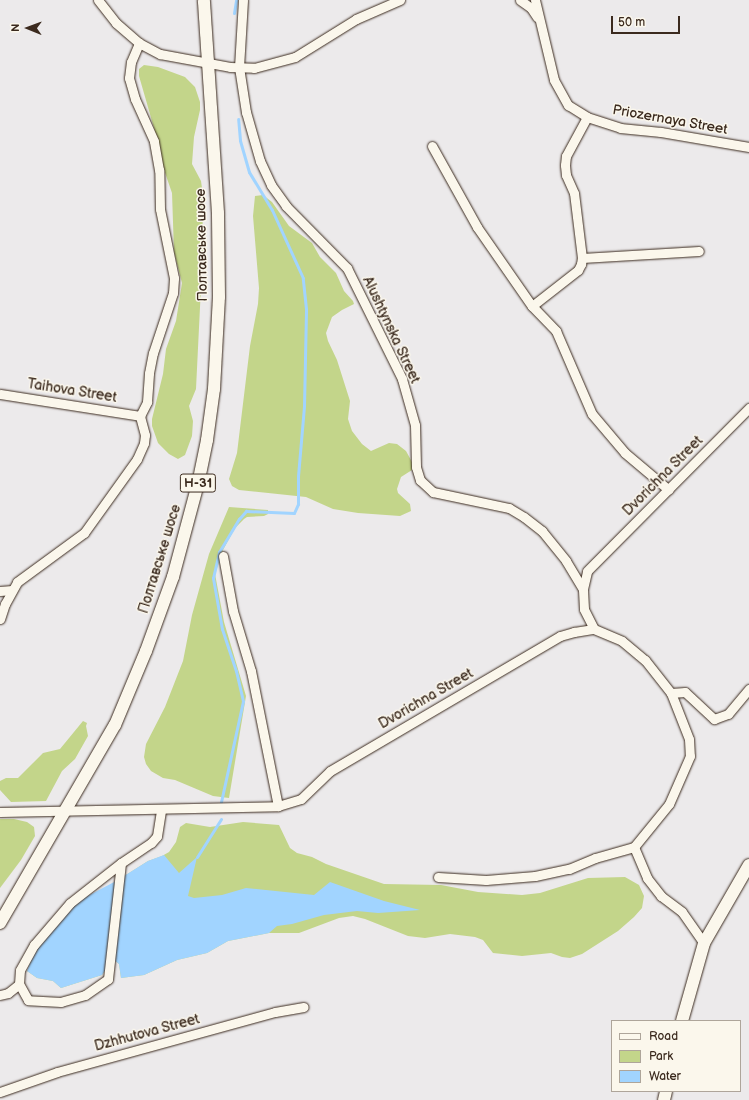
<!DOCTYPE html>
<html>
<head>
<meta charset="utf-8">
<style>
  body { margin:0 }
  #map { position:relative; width:749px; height:1100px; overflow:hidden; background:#eceaeb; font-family:"Balsamiq Sans",sans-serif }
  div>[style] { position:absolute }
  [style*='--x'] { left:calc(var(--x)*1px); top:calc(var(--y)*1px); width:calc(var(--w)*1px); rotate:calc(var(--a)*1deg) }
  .green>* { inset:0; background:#c3d58a }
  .water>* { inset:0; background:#a1d4ff }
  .stream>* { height:3px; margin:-1.5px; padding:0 1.5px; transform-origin:1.5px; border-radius:1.5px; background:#a1d4ff }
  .roads { filter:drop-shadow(0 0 1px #3b2a1e) drop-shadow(0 0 1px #3b2a1e) }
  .minor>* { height:9px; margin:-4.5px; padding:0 4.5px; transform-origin:4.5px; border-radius:4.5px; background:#fbf7ec }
  .major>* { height:12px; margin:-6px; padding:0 6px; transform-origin:6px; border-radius:6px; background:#fbf7ec }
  span { translate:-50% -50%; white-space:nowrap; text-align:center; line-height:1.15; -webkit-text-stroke:3px #fbf7ec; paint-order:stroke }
  .shield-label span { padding:1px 3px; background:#fbf7ec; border:1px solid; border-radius:3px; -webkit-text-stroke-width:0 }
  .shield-label { font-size:13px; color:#3b2a1e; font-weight:700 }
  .street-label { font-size:14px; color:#3b2a1e }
  .legend { position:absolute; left:611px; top:1020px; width:130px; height:72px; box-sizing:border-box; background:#fbf7ec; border:1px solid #aea59a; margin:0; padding:5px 7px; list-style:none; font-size:12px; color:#3b2a1e }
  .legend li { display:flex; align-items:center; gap:8px; height:20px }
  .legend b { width:20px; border:1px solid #aea59a }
  .north { position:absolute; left:8px; top:8px; width:40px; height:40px; -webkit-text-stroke:3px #fbf7ec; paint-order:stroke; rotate:271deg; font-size:11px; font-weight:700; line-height:16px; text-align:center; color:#3b2a1e }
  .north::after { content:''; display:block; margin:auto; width:14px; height:18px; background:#3b2a1e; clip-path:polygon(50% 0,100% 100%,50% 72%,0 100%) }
  .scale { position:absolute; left:611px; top:16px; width:69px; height:18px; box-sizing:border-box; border:2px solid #3b2a1e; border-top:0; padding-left:5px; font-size:12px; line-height:14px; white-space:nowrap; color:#3b2a1e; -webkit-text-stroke:3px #fbf7ec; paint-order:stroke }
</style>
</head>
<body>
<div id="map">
  <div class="green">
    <i style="clip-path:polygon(144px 65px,158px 67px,185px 77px,195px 87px,200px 102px,200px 110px,194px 137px,192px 164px,201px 181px,202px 188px,203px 246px,196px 389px,189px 406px,193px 421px,192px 436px,185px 455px,178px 459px,169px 454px,158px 443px,152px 426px,152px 419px,163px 374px,166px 349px,176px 321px,182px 283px,174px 252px,172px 193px,161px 161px,154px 128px,139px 76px,139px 69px)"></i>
    <i style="clip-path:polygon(263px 195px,272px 202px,289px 226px,312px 243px,320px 257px,336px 273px,344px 291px,353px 301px,354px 304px,342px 310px,332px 317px,326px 333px,328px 341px,337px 360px,350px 401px,348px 419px,352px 431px,362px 444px,371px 451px,389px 443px,397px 444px,406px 451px,412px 462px,412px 470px,401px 477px,397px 489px,398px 493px,410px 504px,411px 511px,400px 516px,358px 513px,333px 509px,306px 497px,239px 490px,232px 486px,229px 479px,237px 453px,250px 346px,258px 304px,259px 288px,253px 216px,255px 196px)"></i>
    <i style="clip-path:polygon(229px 507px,268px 510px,268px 514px,264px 516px,247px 517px,244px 519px,235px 528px,223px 550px,215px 574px,224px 622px,246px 696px,229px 798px,213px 796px,175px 780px,163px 778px,151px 771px,146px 764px,144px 757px,146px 744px,165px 707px,183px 661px,192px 615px,209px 554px)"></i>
    <i style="clip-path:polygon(83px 721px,87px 723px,86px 726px,88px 736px,75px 759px,62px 771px,46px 801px,11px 802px,0 790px,0 781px,6px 778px,18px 778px,43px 753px,60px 749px)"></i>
    <i style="clip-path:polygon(0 819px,14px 819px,27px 822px,34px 827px,35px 836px,21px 860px,0 888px)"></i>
    <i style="clip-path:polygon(243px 822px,279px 825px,290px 848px,297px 853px,312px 857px,326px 864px,384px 884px,441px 885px,478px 892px,522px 895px,540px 893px,588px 878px,625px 877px,639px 885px,644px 896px,642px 908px,634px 917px,618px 931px,582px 954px,570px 958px,562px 957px,551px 953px,522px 956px,493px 953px,483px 940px,475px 937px,450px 934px,425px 938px,408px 936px,365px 919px,353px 916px,339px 918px,299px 933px,269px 933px,228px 941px,207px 953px,177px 960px,144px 975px,121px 978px,119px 964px,113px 959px,102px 975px,61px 988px,53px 981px,37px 978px,27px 971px,99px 892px,148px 861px,162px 856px,169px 852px,176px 842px,180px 827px,186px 823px,210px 827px)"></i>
  </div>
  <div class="water">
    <i style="clip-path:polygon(164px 855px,179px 873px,197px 857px,188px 896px,194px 898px,222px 895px,246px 888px,314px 895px,330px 882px,384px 901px,420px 910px,378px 913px,357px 911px,324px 915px,292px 924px,277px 926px,269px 933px,228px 941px,207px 953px,177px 960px,144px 975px,121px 978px,119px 964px,113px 959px,102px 975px,61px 988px,53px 981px,37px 978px,27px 971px,33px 955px,56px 922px,82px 899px,116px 881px,148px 861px)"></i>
  </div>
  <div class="stream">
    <i style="--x:234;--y:13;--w:13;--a:-81"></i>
    <i style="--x:221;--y:802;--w:103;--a:-77.7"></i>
    <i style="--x:243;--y:701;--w:31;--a:-103"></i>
    <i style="--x:236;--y:671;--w:44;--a:-108.4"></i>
    <i style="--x:222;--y:629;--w:52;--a:-100"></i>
    <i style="--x:213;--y:578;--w:27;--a:-77"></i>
    <i style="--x:219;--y:552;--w:39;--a:-59"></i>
    <i style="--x:239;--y:519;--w:11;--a:-49"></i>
    <i style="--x:246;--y:511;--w:48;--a:2.4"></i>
    <i style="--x:294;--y:513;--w:10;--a:-66"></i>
    <i style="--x:298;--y:504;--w:28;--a:-90"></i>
    <i style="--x:298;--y:476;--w:70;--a:-85.1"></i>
    <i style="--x:304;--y:406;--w:97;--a:-88.8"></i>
    <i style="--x:306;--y:309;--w:31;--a:-96"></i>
    <i style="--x:303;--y:278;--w:75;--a:-114.5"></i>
    <i style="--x:272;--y:210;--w:44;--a:-121.2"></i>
    <i style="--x:249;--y:172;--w:33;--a:-106"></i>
    <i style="--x:240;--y:140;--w:21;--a:-95"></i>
    <i style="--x:197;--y:857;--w:45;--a:-57.7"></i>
  </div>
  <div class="roads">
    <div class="minor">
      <i style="--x:98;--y:0;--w:29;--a:52"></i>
      <i style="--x:116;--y:23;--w:30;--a:41"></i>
      <i style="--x:139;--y:43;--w:24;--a:28"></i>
      <i style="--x:160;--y:54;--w:71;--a:10.5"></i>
      <i style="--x:230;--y:67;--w:24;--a:2"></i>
      <i style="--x:254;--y:68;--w:42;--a:-15"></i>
      <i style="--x:295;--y:57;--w:72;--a:-31.9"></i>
      <i style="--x:356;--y:19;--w:48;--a:-23.4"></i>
      <i style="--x:243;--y:0;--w:67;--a:93.4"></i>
      <i style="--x:239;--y:67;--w:46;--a:81.2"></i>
      <i style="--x:246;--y:112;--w:51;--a:74.1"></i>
      <i style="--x:260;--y:161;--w:26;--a:65"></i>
      <i style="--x:271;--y:185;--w:26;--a:54"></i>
      <i style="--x:286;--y:206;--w:87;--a:45.5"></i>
      <i style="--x:347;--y:268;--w:124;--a:63.6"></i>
      <i style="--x:402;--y:379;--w:48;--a:74.2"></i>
      <i style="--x:415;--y:425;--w:42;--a:88.6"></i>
      <i style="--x:416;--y:467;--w:14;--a:73"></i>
      <i style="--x:420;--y:480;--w:18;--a:43"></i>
      <i style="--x:433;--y:492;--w:78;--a:11.9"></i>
      <i style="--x:509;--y:508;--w:17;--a:31"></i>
      <i style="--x:524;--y:517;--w:23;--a:38"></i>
      <i style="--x:542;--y:531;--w:38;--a:51"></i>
      <i style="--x:566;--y:561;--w:33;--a:59"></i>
      <i style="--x:520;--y:0;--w:14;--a:36"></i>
      <i style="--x:531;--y:8;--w:11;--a:56"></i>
      <i style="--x:535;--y:0;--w:82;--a:76.6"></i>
      <i style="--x:554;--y:80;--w:29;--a:61"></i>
      <i style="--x:568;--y:105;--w:22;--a:32"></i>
      <i style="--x:587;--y:117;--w:35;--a:18"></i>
      <i style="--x:620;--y:128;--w:41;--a:5.6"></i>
      <i style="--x:661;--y:132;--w:89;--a:9.7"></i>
      <i style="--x:432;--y:146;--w:93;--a:60.9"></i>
      <i style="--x:477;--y:227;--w:96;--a:55.2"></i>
      <i style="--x:532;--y:306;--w:35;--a:46"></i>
      <i style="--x:556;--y:331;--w:90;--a:66.6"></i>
      <i style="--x:592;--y:414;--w:51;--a:49.8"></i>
      <i style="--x:625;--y:453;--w:57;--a:40.1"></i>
      <i style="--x:582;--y:258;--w:117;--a:-3.4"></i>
      <i style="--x:532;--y:306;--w:58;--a:-38"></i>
      <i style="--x:578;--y:270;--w:7;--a:-63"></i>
      <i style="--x:581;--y:264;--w:6;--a:-81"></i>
      <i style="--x:582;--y:258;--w:65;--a:-97"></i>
      <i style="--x:574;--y:193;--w:20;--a:-114"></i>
      <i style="--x:566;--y:175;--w:10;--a:-96"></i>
      <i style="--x:565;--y:165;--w:9;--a:-84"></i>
      <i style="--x:566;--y:156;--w:44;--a:-61.7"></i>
      <i style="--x:0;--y:394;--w:142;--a:8.9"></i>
      <i style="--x:223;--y:556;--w:56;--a:79.7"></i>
      <i style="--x:233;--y:611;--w:63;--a:73.3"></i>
      <i style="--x:251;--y:671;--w:138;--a:78.7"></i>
      <i style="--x:0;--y:591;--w:12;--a:-5"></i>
      <i style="--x:0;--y:619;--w:16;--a:-72"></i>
      <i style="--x:5;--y:604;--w:25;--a:-61"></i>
      <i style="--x:17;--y:582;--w:83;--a:-36.2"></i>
      <i style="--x:84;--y:533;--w:91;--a:-54.4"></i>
      <i style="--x:137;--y:459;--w:17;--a:-66"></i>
      <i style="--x:144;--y:443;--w:8;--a:-83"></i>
      <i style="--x:145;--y:435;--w:20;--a:-105"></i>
      <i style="--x:140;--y:416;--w:16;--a:-63"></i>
      <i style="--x:147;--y:402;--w:29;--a:-86"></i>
      <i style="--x:149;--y:373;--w:20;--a:-79"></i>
      <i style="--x:153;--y:353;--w:63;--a:-71.6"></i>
      <i style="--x:173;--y:293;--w:15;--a:-86"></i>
      <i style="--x:174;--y:278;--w:70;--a:-101.5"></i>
      <i style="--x:160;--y:209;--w:39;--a:-91"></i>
      <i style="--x:159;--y:170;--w:29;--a:-100"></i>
      <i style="--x:154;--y:141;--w:46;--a:-114.3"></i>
      <i style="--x:135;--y:99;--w:22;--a:-106"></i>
      <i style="--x:129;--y:78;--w:16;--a:-83"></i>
      <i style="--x:131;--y:62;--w:21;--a:-67"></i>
      <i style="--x:594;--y:629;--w:22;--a:-117"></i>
      <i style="--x:584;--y:609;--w:20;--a:-93"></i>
      <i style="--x:583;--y:589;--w:18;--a:-77"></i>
      <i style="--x:587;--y:571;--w:230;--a:-45.2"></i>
      <i style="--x:671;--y:693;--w:14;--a:-4"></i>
      <i style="--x:685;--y:692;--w:40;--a:43"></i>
      <i style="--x:714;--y:719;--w:15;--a:-20"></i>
      <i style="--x:728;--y:714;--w:33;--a:-50"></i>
      <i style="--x:0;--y:812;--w:278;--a:-1.2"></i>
      <i style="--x:278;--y:806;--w:24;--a:-17"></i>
      <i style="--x:301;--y:799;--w:40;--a:-44"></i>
      <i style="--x:330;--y:771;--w:267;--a:-30.4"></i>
      <i style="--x:560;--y:636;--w:15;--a:-16"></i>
      <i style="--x:574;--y:632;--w:20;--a:-9"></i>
      <i style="--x:594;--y:629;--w:30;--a:23"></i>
      <i style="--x:622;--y:641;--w:30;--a:40"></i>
      <i style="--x:645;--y:660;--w:42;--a:51.8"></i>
      <i style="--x:671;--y:693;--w:49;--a:68.6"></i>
      <i style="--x:689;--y:739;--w:17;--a:87"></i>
      <i style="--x:690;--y:756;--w:52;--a:113.6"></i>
      <i style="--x:669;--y:804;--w:55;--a:129.1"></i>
      <i style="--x:634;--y:847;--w:34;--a:67"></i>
      <i style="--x:647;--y:878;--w:23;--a:52"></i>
      <i style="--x:661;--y:896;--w:26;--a:37"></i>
      <i style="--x:682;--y:912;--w:38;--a:55"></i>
      <i style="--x:121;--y:863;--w:117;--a:96.4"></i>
      <i style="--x:108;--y:979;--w:28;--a:145"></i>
      <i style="--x:85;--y:995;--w:25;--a:164"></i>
      <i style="--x:61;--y:1002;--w:33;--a:-177"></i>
      <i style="--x:28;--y:1000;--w:18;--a:-119"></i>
      <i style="--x:19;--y:984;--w:14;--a:-86"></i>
      <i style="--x:20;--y:970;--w:29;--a:-61"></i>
      <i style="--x:34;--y:945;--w:55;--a:-49.4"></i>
      <i style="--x:70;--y:903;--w:65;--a:-38.1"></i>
      <i style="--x:121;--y:863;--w:36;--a:-34"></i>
      <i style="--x:151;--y:843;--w:9;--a:-49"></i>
      <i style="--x:157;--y:836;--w:26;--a:-81"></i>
      <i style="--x:438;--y:877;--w:48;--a:3.6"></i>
      <i style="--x:486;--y:880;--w:49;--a:-4.7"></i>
      <i style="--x:535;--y:876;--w:35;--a:-12"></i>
      <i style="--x:569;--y:869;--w:28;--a:-23"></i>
      <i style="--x:595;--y:858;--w:41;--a:-15.8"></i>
      <i style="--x:0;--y:995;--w:8;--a:-14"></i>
      <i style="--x:8;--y:993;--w:14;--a:-39"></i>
      <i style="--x:0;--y:1092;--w:60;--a:-19.3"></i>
      <i style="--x:57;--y:1072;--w:226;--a:-15.4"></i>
      <i style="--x:275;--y:1012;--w:29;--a:-10"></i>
    </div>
    <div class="major">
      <i style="--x:0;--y:923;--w:229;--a:-59.9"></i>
      <i style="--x:115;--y:725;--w:80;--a:-67.3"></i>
      <i style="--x:146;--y:651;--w:79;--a:-70"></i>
      <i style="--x:173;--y:577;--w:96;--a:-75"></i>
      <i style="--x:198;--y:484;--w:45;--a:-78.4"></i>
      <i style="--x:207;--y:440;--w:51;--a:-82.2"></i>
      <i style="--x:214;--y:389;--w:92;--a:-86.9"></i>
      <i style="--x:219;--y:297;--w:84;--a:-90.7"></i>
      <i style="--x:218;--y:213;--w:213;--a:-93.8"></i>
      <i style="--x:682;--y:1021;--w:81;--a:-74.2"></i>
      <i style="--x:704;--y:943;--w:90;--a:-60"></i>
      <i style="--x:664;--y:1100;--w:9;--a:-77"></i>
    </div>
  </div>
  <div class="shield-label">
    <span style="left:198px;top:483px">Н-31</span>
  </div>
  <div class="street-label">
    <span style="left:670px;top:120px;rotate:10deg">Priozernaya Street</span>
    <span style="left:202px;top:245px;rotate:-91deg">Полтавське шосе</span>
    <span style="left:391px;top:330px;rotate:65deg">Alushtynska Street</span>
    <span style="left:72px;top:391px;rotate:9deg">Taihova Street</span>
    <span style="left:663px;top:476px;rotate:-45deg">Dvorichna Street</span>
    <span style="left:160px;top:559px;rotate:-73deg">Полтавське шосе</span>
    <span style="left:426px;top:699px;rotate:-30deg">Dvorichna Street</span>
    <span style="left:147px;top:1033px;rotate:-15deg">Dzhhutova Street</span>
  </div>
  <ul class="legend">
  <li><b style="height:5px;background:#fbf7ec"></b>Road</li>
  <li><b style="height:11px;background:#c3d58a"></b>Park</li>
  <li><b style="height:11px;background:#a1d4ff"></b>Water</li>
  </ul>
  <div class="north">N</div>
  <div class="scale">50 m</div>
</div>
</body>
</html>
